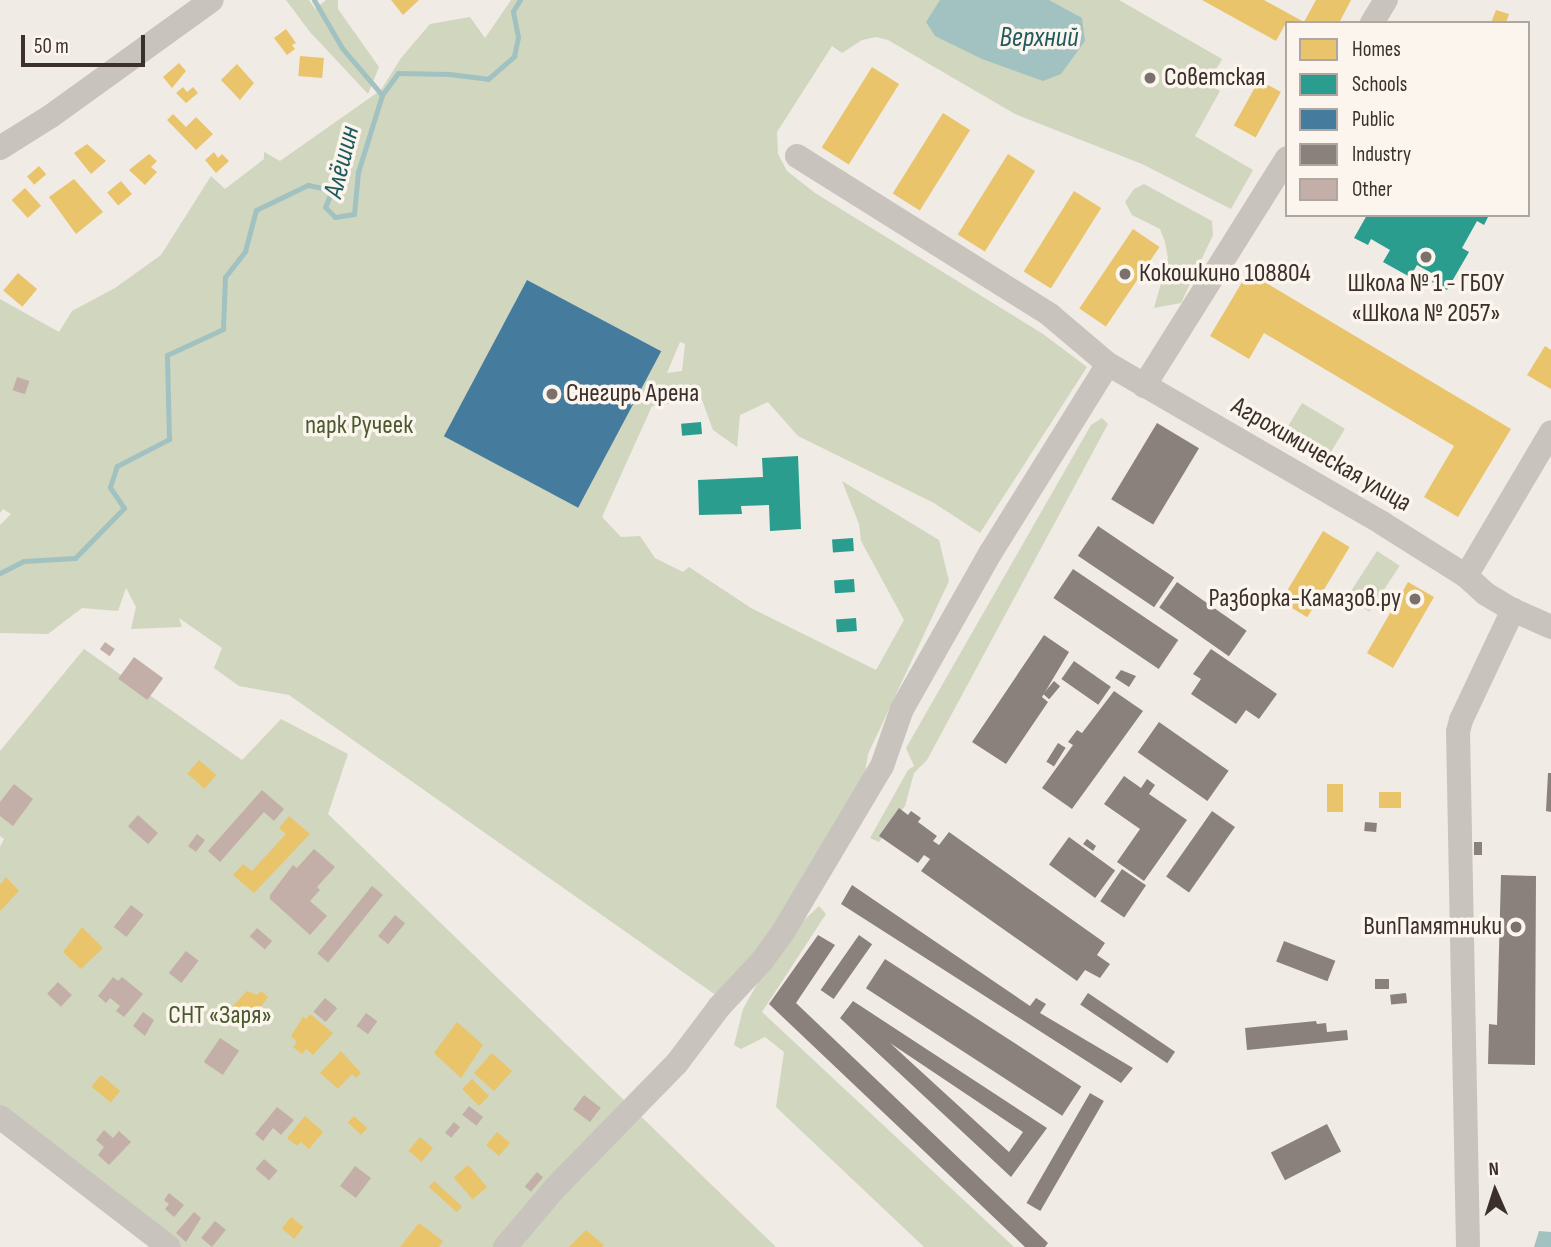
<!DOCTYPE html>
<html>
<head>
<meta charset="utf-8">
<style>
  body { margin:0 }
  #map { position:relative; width:1551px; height:1247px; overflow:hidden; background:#f0ebe5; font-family:"Sofia Sans Condensed",sans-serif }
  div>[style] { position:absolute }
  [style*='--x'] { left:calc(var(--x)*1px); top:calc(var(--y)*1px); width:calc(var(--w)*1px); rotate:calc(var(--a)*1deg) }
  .green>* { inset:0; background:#d1d6bf; transform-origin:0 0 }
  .water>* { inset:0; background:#a1c2c1 }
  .homes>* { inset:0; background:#e9c46a; transform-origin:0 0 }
  .schools>* { inset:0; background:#2a9d8f; transform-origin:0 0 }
  .public>* { inset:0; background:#457b9d; transform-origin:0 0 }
  .industry>* { inset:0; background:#8a817c; transform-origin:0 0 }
  .stream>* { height:5px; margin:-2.5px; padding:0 2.5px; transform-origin:2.5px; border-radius:2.5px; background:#a1c2c1 }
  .building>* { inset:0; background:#c3afa7; transform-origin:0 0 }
  .minor>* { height:24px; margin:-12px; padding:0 12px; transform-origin:12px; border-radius:12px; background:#c9c3be }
  .dots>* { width:19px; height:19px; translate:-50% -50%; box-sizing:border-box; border:4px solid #fbf5ee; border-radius:50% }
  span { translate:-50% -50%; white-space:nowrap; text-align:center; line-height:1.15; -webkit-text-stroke:7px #fbf5ee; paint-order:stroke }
  .poi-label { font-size:26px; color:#3b302b }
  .left { translate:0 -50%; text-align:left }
  .right { translate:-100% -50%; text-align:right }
  .park-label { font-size:26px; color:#4a5a2e }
  .street-label { font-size:26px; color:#3b302b }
  .water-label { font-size:28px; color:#1f5a5e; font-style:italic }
  .legend { position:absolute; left:1285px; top:21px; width:245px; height:196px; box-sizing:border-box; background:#fbf5ee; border:2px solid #aea6a0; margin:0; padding:9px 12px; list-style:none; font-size:21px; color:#3b302b }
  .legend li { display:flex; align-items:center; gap:14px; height:35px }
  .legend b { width:35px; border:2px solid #aea6a0 }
  .north { position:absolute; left:1460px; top:1156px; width:70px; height:70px; -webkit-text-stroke:5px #fbf5ee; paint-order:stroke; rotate:357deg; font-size:19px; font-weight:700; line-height:28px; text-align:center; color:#3b302b }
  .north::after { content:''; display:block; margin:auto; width:24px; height:32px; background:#3b302b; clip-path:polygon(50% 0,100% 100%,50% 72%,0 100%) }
  .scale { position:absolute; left:21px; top:35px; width:124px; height:32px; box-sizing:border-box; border:4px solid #3b302b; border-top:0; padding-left:9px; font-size:21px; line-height:24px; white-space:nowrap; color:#3b302b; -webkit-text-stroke:5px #fbf5ee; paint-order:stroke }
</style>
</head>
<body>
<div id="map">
  <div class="green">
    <i style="clip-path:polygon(286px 0,309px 0,315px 9px,326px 0,338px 0,338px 9px,379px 67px,368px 94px,310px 32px)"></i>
    <i style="clip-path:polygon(evenodd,511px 0,1119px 0,1222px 59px,1208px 84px,1220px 91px,1195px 136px,1253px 170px,1231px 209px,1142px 164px,1015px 114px,888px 40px,876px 37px,862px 40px,842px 53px,832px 46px,777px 132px,778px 154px,787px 171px,815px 193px,1043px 334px,1087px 367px,980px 533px,934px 503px,798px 436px,768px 402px,740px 415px,737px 447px,713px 430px,702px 400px,652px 406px,602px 517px,621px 537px,640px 536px,655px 558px,683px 572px,689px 567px,751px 608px,876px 670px,904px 620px,861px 541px,859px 524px,842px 481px,939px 540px,949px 581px,868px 754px,865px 773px,772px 931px,717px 996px,289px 695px,239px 686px,214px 668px,222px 648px,179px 618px,182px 627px,131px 629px,136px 607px,126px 588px,118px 611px,82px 608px,48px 634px,0 633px,0 525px,11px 514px,3px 509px,0 513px,0 299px,59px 332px,72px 311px,115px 288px,161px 255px,211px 176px,225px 189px,264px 159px,264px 152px,280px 161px,381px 90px,401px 58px,430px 24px,470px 17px,485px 38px,511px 0,680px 342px,685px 344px,682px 371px,667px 373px,680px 342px)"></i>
    <i style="clip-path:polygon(1144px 184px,1212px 221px,1213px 235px,1181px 303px,1154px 308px,1168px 258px,1165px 242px,1160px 229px,1132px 215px,1125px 202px,1134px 189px)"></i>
    <i style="left:1302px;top:403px;width:50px;height:30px;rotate:31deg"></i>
    <i style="clip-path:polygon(1102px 418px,1108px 424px,927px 760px,914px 773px,905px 806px,879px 842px,870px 838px,908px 770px,914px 766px,906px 748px,1091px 425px)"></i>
    <i style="left:1377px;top:551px;width:27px;height:55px;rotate:33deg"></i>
    <i style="clip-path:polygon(84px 649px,242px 760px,281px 719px,348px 754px,328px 814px,776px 1247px,162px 1247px,0 1126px,0 847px,4px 839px,0 836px,0 751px)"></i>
    <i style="clip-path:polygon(819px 906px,826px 914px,762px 1012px,1014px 1247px,924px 1247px,776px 1107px,784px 1052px,765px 1037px,741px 1049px,734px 1045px,743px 1009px,781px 942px)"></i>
  </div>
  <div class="water">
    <i style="clip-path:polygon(940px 0,1049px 0,1082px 18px,1085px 41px,1061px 74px,1043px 81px,982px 59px,935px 36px,926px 22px)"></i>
    <i style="clip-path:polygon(1539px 1231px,1551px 1232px,1551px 1247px,1534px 1247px)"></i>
  </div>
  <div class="homes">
    <i style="clip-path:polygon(391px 0,419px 0,403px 15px)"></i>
    <i style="clip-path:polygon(1202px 0,1264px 0,1304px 22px,1316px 0,1351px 0,1339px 23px,1291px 23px,1287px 21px,1276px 41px)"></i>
    <i style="clip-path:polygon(1496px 10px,1509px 14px,1506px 23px,1491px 23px)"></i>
    <i style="clip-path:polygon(286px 29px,296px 43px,292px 45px,295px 49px,287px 55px,274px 38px)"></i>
    <i style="left:300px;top:56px;width:24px;height:20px;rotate:5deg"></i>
    <i style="clip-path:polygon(179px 63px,186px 71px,172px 88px,163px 77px)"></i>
    <i style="clip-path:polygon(237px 64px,254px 83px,240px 100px,221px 80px)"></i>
    <i style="left:872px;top:67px;width:32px;height:95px;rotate:32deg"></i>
    <i style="left:1259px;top:80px;width:25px;height:52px;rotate:29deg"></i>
    <i style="clip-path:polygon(183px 87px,187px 92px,193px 87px,198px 93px,186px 103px,176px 93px)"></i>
    <i style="left:943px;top:113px;width:32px;height:95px;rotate:32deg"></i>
    <i style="clip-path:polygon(173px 114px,186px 127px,196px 117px,213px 134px,196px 150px,167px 120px)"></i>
    <i style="clip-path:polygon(87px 144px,106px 161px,91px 174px,74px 153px)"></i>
    <i style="clip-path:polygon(214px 152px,218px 158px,222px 154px,229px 161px,216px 173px,205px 160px)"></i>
    <i style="clip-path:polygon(149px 154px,157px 161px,151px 167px,157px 172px,145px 185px,129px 170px)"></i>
    <i style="left:1008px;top:154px;width:32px;height:95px;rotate:32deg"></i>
    <i style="left:39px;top:166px;width:11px;height:16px;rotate:49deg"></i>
    <i style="clip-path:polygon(74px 179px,103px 212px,76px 234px,49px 197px)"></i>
    <i style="left:121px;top:181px;width:17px;height:18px;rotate:50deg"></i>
    <i style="left:25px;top:188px;width:24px;height:18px;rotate:48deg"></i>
    <i style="left:1074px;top:191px;width:32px;height:95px;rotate:32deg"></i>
    <i style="left:1133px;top:229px;width:32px;height:96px;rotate:34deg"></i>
    <i style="clip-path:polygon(1248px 272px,1511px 429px,1458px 517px,1424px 497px,1454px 446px,1264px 333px,1249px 359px,1210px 336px)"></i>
    <i style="left:18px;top:273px;width:25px;height:23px;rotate:40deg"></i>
    <i style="clip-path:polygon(1545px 346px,1551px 350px,1551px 389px,1527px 375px)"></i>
    <i style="left:1323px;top:531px;width:31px;height:82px;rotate:31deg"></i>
    <i style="left:1408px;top:582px;width:30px;height:82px;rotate:30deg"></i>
    <i style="left:199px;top:760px;width:23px;height:18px;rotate:41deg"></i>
    <i style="left:1327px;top:784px;width:16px;height:28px"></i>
    <i style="left:1379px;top:792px;width:22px;height:16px"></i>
    <i style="clip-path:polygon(289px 816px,310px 834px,254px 893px,233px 875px,243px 864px,252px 871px,286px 834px,279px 828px)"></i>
    <i style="clip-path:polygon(6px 877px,19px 891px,0 911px,0 885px)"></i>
    <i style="clip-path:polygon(82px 927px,103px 948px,81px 969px,63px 952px)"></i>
    <i style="clip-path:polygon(247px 991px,257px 995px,261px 991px,268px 997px,251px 1021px,233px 1006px)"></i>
    <i style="clip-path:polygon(310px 1014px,333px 1033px,313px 1055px,306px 1049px,302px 1054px,293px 1047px,297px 1042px,291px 1036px,303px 1017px,306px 1019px)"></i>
    <i style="clip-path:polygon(457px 1022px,483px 1045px,461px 1078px,434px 1053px)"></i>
    <i style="clip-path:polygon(341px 1051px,361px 1073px,356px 1078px,352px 1074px,338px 1089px,320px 1073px)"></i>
    <i style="left:492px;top:1053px;width:27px;height:27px;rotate:42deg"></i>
    <i style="left:101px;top:1075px;width:25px;height:15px;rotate:40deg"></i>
    <i style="left:472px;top:1079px;width:24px;height:14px;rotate:45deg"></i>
    <i style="clip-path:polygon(305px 1116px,323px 1132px,309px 1149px,301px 1142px,297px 1146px,287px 1138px)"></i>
    <i style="left:354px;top:1116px;width:18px;height:9px;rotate:43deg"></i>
    <i style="left:497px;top:1132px;width:17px;height:17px;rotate:40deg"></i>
    <i style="left:420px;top:1137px;width:17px;height:18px;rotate:40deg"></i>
    <i style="left:468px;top:1165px;width:29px;height:19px;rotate:49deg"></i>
    <i style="left:434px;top:1181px;width:38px;height:8px;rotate:42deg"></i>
    <i style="left:291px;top:1217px;width:16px;height:15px;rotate:38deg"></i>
    <i style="clip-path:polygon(419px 1223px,443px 1241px,439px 1247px,400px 1247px)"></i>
    <i style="clip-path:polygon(586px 1230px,604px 1245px,602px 1247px,569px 1247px)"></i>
  </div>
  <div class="schools">
    <i style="clip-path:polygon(1367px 215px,1489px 215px,1484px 225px,1477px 221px,1462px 248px,1469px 252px,1447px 290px,1432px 282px,1435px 275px,1417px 265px,1410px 277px,1383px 262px,1390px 250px,1371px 239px,1368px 245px,1354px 238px)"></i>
    <i style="left:701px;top:422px;width:12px;height:20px;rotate:85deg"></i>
    <i style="clip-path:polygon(798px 456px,801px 529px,770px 531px,769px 505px,741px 506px,742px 514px,699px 515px,698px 480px,763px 477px,762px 458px)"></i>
    <i style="left:853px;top:538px;width:13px;height:21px;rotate:86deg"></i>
    <i style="left:854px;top:579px;width:13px;height:20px;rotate:86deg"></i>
    <i style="left:856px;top:618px;width:13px;height:20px;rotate:86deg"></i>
  </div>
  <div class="public">
    <i style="left:527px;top:280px;width:152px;height:177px;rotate:28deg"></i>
  </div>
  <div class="industry">
    <i style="left:1157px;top:423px;width:49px;height:89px;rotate:31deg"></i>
    <i style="left:1098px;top:526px;width:92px;height:36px;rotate:34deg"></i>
    <i style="left:1073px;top:569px;width:127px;height:35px;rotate:34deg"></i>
    <i style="left:1177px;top:582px;width:85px;height:31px;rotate:35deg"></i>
    <i style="clip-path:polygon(1044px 635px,1069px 652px,1042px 697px,1048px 702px,1006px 764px,972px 742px)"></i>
    <i style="clip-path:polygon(1211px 649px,1277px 694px,1259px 719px,1246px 710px,1236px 724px,1191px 694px,1201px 679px,1193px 674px)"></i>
    <i style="left:1074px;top:661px;width:45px;height:22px;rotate:35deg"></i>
    <i style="clip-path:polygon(1121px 670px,1136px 676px,1129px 687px,1115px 678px)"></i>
    <i style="left:1054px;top:681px;width:8px;height:17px;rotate:40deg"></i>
    <i style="clip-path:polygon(1114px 691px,1143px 711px,1072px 809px,1042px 788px,1073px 745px,1068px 742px,1077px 730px,1082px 733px)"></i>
    <i style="left:1159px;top:722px;width:85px;height:37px;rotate:35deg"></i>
    <i style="left:1058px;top:743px;width:9px;height:22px;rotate:32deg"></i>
    <i style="clip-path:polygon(1548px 773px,1551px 773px,1551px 812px,1546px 811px)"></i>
    <i style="clip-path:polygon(1124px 776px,1141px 788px,1147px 779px,1155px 785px,1149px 794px,1187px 820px,1144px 881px,1117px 862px,1140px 829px,1104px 804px)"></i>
    <i style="clip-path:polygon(899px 808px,908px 815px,911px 811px,921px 818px,918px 822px,937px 836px,933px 841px,939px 845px,949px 832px,1105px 943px,1097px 955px,1110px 964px,1100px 978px,1085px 970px,1077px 981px,921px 871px,930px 859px,924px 855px,918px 863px,879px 836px)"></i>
    <i style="left:1212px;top:811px;width:28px;height:80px;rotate:35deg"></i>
    <i style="left:1365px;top:822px;width:12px;height:9px;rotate:5deg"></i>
    <i style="left:1069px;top:837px;width:57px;height:34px;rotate:36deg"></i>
    <i style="clip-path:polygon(1087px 839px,1096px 846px,1093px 851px,1083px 844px)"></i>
    <i style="left:1474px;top:842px;width:8px;height:13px"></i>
    <i style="left:1122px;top:869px;width:29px;height:39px;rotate:34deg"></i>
    <i style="clip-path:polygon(1501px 875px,1536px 876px,1535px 1065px,1488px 1064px,1489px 1024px,1497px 1025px)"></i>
    <i style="clip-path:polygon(852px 885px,1030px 1006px,1036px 998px,1046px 1004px,1040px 1013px,1133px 1068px,1121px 1083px,841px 904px)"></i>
    <i style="clip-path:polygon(818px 935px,835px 945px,796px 1003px,1048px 1243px,1045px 1247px,1025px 1247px,769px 1004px)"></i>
    <i style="left:859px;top:935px;width:16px;height:67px;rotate:35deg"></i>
    <i style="left:1284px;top:941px;width:55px;height:22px;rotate:21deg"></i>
    <i style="left:885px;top:959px;width:234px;height:35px;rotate:33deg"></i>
    <i style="left:1375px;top:979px;width:14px;height:10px"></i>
    <i style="left:1088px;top:993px;width:105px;height:14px;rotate:34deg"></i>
    <i style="left:1406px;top:993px;width:10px;height:16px;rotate:84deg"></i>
    <i style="clip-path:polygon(evenodd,853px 1001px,1047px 1128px,1011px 1177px,840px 1018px,853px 1001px,890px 1043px,1023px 1132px,1009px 1152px,890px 1043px)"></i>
    <i style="clip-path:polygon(1316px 1021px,1317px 1024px,1326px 1023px,1327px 1032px,1347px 1030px,1348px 1040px,1247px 1050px,1245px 1028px)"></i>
    <i style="left:1090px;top:1093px;width:16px;height:127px;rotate:30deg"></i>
    <i style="left:1327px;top:1124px;width:31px;height:63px;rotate:63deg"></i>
  </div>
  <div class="stream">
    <i style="--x:314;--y:0;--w:56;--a:59.7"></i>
    <i style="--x:342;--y:48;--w:62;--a:49.6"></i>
    <i style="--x:0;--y:573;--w:27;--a:-27"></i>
    <i style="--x:24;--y:561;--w:51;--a:-3.4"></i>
    <i style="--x:75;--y:558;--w:70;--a:-45.6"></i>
    <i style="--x:124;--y:508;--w:25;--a:-124"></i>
    <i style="--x:110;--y:487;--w:22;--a:-72"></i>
    <i style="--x:117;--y:466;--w:59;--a:-27.4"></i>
    <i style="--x:169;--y:439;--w:84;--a:-91.4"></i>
    <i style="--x:167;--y:355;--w:62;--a:-24.9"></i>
    <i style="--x:223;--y:329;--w:52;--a:-87.8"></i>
    <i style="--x:225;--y:277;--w:33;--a:-52"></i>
    <i style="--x:245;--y:251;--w:42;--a:-75"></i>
    <i style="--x:256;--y:210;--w:58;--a:-25.7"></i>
    <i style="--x:308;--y:185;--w:25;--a:12"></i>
    <i style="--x:332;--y:190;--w:18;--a:112"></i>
    <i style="--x:325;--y:207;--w:14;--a:45"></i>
    <i style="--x:335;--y:217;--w:19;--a:-9"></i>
    <i style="--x:354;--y:214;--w:42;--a:-84.6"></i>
    <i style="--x:358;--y:172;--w:81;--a:-72.7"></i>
    <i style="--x:382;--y:95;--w:27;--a:-54"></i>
    <i style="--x:398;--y:73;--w:51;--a:1.1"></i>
    <i style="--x:449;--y:74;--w:39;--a:7"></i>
    <i style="--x:488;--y:79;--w:35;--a:-41"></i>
    <i style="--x:514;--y:56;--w:19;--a:-78"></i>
    <i style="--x:518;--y:37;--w:26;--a:-101"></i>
    <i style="--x:513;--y:11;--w:13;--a:-58"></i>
  </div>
  <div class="building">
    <i style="left:17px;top:377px;width:13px;height:14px;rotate:18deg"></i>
    <i style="left:105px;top:642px;width:12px;height:9px;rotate:35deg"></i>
    <i style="left:134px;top:657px;width:36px;height:27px;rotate:36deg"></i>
    <i style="clip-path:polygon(14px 784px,33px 799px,13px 826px,0 816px,0 802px)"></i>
    <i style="clip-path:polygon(262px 790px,284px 809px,274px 821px,264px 812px,220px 862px,208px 851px)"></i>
    <i style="left:138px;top:815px;width:27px;height:15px;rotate:42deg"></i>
    <i style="left:197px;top:834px;width:10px;height:15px;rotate:37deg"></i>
    <i style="clip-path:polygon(314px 849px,335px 867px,317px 887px,320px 890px,310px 901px,327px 916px,310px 935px,270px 899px,270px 895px,293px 865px,297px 868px)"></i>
    <i style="left:372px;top:886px;width:14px;height:87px;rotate:39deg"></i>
    <i style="left:131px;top:905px;width:16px;height:28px;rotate:38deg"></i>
    <i style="left:395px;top:915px;width:13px;height:27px;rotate:39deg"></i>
    <i style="left:257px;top:928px;width:20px;height:11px;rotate:41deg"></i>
    <i style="left:186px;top:951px;width:16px;height:28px;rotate:38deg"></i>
    <i style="clip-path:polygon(113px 977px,118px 981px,122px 977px,143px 994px,124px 1017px,116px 1011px,120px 1006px,110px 998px,106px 1003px,98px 996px)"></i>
    <i style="left:58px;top:982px;width:19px;height:16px;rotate:43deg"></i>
    <i style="left:325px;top:998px;width:16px;height:18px;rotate:40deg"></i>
    <i style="clip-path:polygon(143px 1012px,154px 1020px,145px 1036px,133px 1026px)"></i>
    <i style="left:366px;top:1013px;width:14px;height:16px;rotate:36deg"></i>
    <i style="left:220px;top:1038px;width:23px;height:29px;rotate:34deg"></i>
    <i style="left:584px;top:1095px;width:21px;height:18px;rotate:37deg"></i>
    <i style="left:469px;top:1106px;width:18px;height:11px;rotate:38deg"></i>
    <i style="clip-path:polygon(277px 1107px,294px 1120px,281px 1135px,273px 1128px,263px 1141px,255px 1134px)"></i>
    <i style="left:454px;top:1122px;width:8px;height:14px;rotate:40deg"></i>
    <i style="clip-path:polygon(104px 1130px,113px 1138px,119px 1131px,131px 1142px,109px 1165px,98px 1155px,104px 1147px,96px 1140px)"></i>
    <i style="left:264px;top:1159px;width:18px;height:13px;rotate:41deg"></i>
    <i style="left:355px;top:1166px;width:20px;height:25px;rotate:37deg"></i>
    <i style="left:537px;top:1172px;width:8px;height:19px;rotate:40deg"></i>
    <i style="clip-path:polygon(169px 1193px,184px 1205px,174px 1217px,165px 1209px,169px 1204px,164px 1200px)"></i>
    <i style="clip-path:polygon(194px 1212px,201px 1218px,186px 1242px,176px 1233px)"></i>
    <i style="left:215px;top:1221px;width:14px;height:22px;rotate:39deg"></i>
  </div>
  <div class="minor">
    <i style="--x:1372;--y:23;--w:27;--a:-59"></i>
    <i style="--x:0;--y:148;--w:60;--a:-32.1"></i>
    <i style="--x:51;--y:116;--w:198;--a:-35.8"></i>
    <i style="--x:797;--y:156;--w:299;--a:32.1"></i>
    <i style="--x:1050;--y:315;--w:76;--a:40.2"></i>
    <i style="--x:1108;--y:364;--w:317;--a:30.1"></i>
    <i style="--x:1382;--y:523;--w:99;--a:32.2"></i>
    <i style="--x:1466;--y:576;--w:27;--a:42"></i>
    <i style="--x:1486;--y:594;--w:31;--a:31"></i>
    <i style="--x:1513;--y:610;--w:42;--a:24.1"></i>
    <i style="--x:1144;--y:386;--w:269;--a:-57.9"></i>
    <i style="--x:1466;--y:576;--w:167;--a:-59.4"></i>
    <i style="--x:0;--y:1117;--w:213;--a:37.6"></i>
    <i style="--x:505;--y:1247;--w:77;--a:-49.7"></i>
    <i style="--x:555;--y:1188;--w:175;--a:-45.7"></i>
    <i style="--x:677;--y:1063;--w:71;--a:-53"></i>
    <i style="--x:720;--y:1006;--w:62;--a:-47"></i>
    <i style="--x:762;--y:961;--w:36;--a:-54"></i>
    <i style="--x:783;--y:932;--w:193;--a:-59.2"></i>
    <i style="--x:882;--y:766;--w:60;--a:-70.7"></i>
    <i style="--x:902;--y:709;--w:180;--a:-60.5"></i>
    <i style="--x:991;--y:552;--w:221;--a:-58.1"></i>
    <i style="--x:1468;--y:1247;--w:515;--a:-91.11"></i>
    <i style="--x:1458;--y:732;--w:12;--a:-76"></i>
    <i style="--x:1461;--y:720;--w:122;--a:-64.7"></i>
  </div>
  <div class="dots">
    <i style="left:1150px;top:78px;background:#7a716c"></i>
    <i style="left:1426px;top:257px;background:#7a716c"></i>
    <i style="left:1125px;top:274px;background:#7a716c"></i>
    <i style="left:552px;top:394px;background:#7a716c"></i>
    <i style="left:1415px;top:599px;background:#7a716c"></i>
    <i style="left:1516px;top:927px;background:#7a716c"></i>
  </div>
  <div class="poi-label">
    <span class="left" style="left:1164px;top:78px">Советская</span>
    <span class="left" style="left:1139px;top:274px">Кокошкино 108804</span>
    <span style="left:1426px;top:299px">Школа № 1 - ГБОУ<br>«Школа № 2057»</span>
    <span class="left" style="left:566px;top:394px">Снегирь Арена</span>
    <span class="right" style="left:1401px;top:599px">Разборка-Камазов.ру</span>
    <span class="right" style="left:1502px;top:927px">ВипПамятники</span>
  </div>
  <div class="park-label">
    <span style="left:359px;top:426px">парк Ручеек</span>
    <span style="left:220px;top:1016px">СНТ «Заря»</span>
  </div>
  <div class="street-label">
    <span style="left:1321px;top:455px;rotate:30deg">Агрохимическая улица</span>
  </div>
  <div class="water-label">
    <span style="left:1039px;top:38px">Верхний</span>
    <span style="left:342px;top:162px;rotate:-76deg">Алёшин</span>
  </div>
  <ul class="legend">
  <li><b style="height:19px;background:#e9c46a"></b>Homes</li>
  <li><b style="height:19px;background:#2a9d8f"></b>Schools</li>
  <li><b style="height:19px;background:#457b9d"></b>Public</li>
  <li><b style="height:19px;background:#8a817c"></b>Industry</li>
  <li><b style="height:19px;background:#c3afa7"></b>Other</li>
  </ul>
  <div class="north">N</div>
  <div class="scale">50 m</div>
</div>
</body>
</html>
